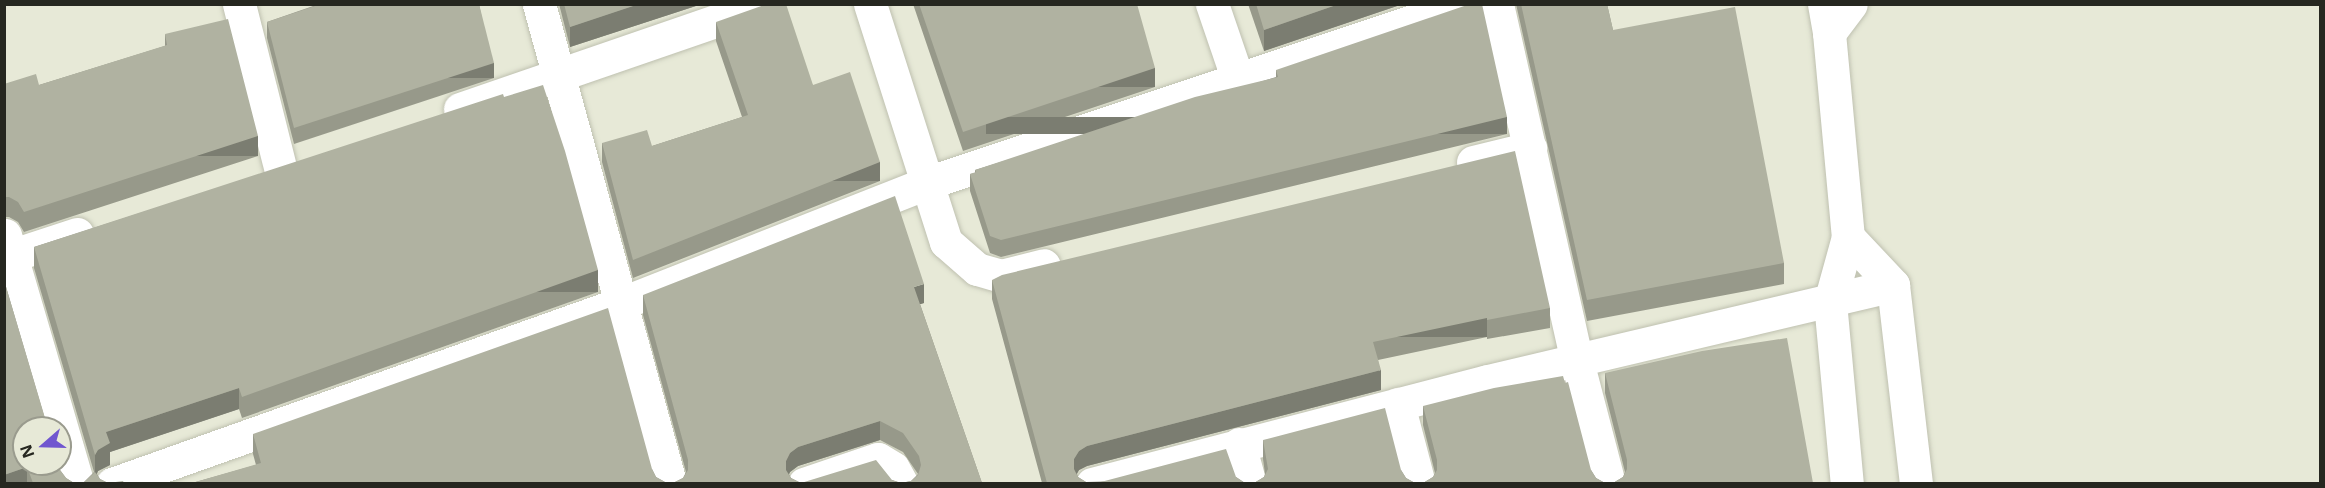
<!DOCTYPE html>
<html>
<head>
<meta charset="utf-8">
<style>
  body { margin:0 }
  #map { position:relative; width:2325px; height:488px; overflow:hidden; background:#e7e9d7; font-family:"Open Sans",sans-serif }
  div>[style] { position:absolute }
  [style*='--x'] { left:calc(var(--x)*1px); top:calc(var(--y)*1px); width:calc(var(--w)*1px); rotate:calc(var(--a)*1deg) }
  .roads { filter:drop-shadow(0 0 2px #bfc1b0) drop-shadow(0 0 2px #bfc1b0) }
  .minor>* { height:33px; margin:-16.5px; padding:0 16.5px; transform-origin:16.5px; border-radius:16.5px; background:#fff }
  .major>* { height:33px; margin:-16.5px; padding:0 16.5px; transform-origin:16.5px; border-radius:16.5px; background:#fff }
  .wall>* { inset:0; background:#97998a }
  .shaded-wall>* { inset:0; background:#7b7d71; transform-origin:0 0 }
  .building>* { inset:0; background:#b0b2a1 }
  span { translate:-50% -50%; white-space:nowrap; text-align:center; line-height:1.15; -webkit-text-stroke:6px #e7e9d7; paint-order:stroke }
  .frame { position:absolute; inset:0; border:6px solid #262720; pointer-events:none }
  .north { position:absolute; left:12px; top:416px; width:60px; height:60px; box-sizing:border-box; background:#e7e9d7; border:2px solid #9a9b8e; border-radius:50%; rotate:250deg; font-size:16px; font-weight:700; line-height:24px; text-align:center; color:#262720 }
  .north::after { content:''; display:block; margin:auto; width:21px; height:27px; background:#7056cf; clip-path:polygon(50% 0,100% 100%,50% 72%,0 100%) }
</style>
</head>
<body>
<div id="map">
  <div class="roads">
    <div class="minor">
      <i style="--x:239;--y:4;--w:168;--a:75.9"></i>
      <i style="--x:539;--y:4;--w:498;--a:74.7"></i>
      <i style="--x:870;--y:4;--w:250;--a:72.3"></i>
      <i style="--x:946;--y:242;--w:41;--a:41.1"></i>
      <i style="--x:977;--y:269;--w:25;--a:16"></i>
      <i style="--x:1001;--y:276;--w:44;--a:-14.3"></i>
      <i style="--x:1212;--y:4;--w:80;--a:71.1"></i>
      <i style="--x:1497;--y:4;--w:366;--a:77.4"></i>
      <i style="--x:1577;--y:361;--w:127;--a:75.4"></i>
      <i style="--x:1829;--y:33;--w:36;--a:-53"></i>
      <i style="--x:460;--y:109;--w:323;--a:-19"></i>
      <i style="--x:1473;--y:162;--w:59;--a:-13.8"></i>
      <i style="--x:5;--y:235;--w:259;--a:73.7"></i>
      <i style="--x:4;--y:258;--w:77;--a:-18.2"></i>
      <i style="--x:1398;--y:404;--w:83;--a:75.3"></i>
      <i style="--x:1239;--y:444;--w:41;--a:74.6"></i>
      <i style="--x:112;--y:484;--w:541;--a:-19.54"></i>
      <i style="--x:622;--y:303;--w:328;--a:-21.5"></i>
      <i style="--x:927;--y:183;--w:566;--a:-18.43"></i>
      <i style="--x:804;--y:484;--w:78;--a:-18.7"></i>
      <i style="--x:878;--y:459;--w:17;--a:31"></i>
      <i style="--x:893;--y:468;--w:18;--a:61"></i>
      <i style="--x:1092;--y:484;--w:409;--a:-14.6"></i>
      <i style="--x:1488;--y:381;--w:416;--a:-13.3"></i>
    </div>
    <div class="major">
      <i style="--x:1824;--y:4;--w:29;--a:80"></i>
      <i style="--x:1829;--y:33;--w:205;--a:84.7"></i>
      <i style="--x:1848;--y:237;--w:67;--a:105.5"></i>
      <i style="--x:1830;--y:302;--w:183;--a:84.7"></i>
      <i style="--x:1848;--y:237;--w:66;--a:46.8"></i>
      <i style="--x:1893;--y:285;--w:200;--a:83.4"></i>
    </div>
  </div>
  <div class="wall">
    <i style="clip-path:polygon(319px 4px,479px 4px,494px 78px,294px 144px,267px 38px,267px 22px)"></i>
    <i style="clip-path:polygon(559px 4px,702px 4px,570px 47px)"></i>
    <i style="clip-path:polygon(913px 4px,1048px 4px,1048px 6px,1155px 87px,963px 151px)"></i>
    <i style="clip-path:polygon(1248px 4px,1403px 4px,1264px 51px)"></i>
    <i style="clip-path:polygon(1516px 4px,1607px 4px,1613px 30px,1784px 263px,1784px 284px,1587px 321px)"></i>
    <i style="clip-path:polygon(716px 22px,813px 85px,880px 181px,633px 278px,602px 162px,602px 143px,652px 146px,742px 117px,716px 41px)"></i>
    <i style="clip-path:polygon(165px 34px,258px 156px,24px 232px,18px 222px,9px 217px,4px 217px,4px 84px,39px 85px,165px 46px)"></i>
    <i style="clip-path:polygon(1276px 70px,1507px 134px,1001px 257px,990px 253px,970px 191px,970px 174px,975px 173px,975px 170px,1276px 77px)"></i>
    <i style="clip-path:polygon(504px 97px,598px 292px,242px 418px,239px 409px,110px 452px,110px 465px,98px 471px,97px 474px,100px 479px,108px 483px,124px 483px,4px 483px,4px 280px,60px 470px,66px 478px,74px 483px,83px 483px,94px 472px,34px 268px,34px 247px)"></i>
    <i style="clip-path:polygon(992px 280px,1550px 308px,1550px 328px,1487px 339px,1487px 337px,1378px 360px,1381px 390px,1087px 466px,1079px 470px,1077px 474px,1078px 477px,1086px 482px,1236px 477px,1245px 483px,1254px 483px,1264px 477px,1265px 474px,1263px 459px,1263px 440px,1401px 470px,1406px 478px,1415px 483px,1423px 483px,1433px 477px,1435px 473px,1423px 425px,1423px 406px,1591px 470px,1596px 478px,1605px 483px,1613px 483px,1623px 477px,1625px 472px,1605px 393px,1605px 373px,1813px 483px,1042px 483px,992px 299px)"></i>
    <i style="clip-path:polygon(evenodd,643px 295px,924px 303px,920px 304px,982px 483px,192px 483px,256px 465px,253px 454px,253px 434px,652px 469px,656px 477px,665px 482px,675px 482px,683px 478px,686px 472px,643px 315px,643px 295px,880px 440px,903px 452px,918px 474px,911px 481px,901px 483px,892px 480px,801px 483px,791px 478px,789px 474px,790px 472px,798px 466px,880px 440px)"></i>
  </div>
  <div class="shaded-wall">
    <i style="clip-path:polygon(639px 4px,702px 4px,570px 47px,570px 27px)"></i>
    <i style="clip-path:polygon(1339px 4px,1403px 4px,1264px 51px,1264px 30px)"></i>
    <i style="left:494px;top:63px;width:15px;height:210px;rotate:90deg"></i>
    <i style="left:1155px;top:68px;width:19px;height:202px;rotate:90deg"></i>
    <i style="left:1507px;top:117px;width:17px;height:521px;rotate:90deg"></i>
    <i style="left:258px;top:136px;width:20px;height:246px;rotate:90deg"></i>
    <i style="left:880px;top:162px;width:19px;height:266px;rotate:90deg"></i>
    <i style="left:598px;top:270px;width:22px;height:378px;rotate:90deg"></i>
    <i style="clip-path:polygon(924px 284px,924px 303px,914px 306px,914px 287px)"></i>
    <i style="left:1487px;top:318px;width:19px;height:116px;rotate:90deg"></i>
    <i style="clip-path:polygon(1381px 370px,1381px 390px,1087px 466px,1079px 470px,1074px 478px,1074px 459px,1079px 451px,1087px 446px)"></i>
    <i style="clip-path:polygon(239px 388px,239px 409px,110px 452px,110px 465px,98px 471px,95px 477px,95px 455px,106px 432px)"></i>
    <i style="clip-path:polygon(880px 421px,880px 440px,798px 466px,790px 472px,786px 481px,786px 461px,790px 453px,798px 447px)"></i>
    <i style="clip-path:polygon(27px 467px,27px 483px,4px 483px,4px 475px)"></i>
  </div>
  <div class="building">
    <i style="clip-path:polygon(321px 4px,479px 4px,494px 63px,294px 128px,267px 22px)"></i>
    <i style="clip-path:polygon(564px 4px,639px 4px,570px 27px)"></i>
    <i style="clip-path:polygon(767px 4px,786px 4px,813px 85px,850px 72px,880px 162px,633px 260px,602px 143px,647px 130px,652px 146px,748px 115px,716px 22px)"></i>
    <i style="clip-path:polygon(919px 4px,1048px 4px,1048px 6px,1055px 4px,1137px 4px,1155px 68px,963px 132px)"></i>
    <i style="clip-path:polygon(1256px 4px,1339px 4px,1264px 30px)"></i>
    <i style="clip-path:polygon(1470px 4px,1482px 4px,1507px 117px,1001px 240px,990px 236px,970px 174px,976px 172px,975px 170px,1195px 97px,1278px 77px,1276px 70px)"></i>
    <i style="clip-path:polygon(1521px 4px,1607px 4px,1613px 30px,1735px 7px,1784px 263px,1587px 300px)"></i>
    <i style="clip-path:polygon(228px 19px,258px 136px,24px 212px,18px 202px,9px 197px,4px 197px,4px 84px,36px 74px,39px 85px,167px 45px,165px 34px)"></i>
    <i style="clip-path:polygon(543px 85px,565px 151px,598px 270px,242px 397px,239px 388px,106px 432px,110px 443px,98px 450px,95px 455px,34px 247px,503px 94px,504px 97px)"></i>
    <i style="clip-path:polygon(1515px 151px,1550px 308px,1487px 320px,1487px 318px,1373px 342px,1381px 370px,1087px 446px,1079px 451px,1074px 459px,1074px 469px,1078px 477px,1086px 482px,1097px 483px,1226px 449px,1236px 477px,1245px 483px,1254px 483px,1264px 477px,1268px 469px,1263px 440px,1385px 408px,1401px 470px,1406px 478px,1415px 483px,1423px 483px,1433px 477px,1437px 470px,1437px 460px,1423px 406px,1494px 388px,1563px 376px,1565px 383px,1568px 382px,1591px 470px,1596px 478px,1605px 483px,1613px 483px,1623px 477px,1627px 469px,1627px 460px,1605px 373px,1702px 351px,1787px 338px,1813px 483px,1047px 483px,992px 280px,1002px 275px)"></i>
    <i style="clip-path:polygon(evenodd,895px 196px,924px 284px,914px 287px,982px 483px,192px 483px,261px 463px,253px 434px,608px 308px,652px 469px,656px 477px,665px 482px,675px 482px,683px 478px,688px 470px,688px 460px,643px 295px,895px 196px,880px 421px,903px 433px,919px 456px,921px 465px,918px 475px,911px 481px,901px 483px,892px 480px,876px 460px,801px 483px,791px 478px,786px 470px,786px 461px,790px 453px,798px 447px,880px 421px)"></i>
    <i style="clip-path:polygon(4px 280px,48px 428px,24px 428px,24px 464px,58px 464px,60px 470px,66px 478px,74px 483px,83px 483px,95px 472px,100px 479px,108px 483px,123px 481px,124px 483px,33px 483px,27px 467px,4px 475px)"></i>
  </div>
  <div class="frame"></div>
  <div class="north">N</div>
</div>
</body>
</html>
